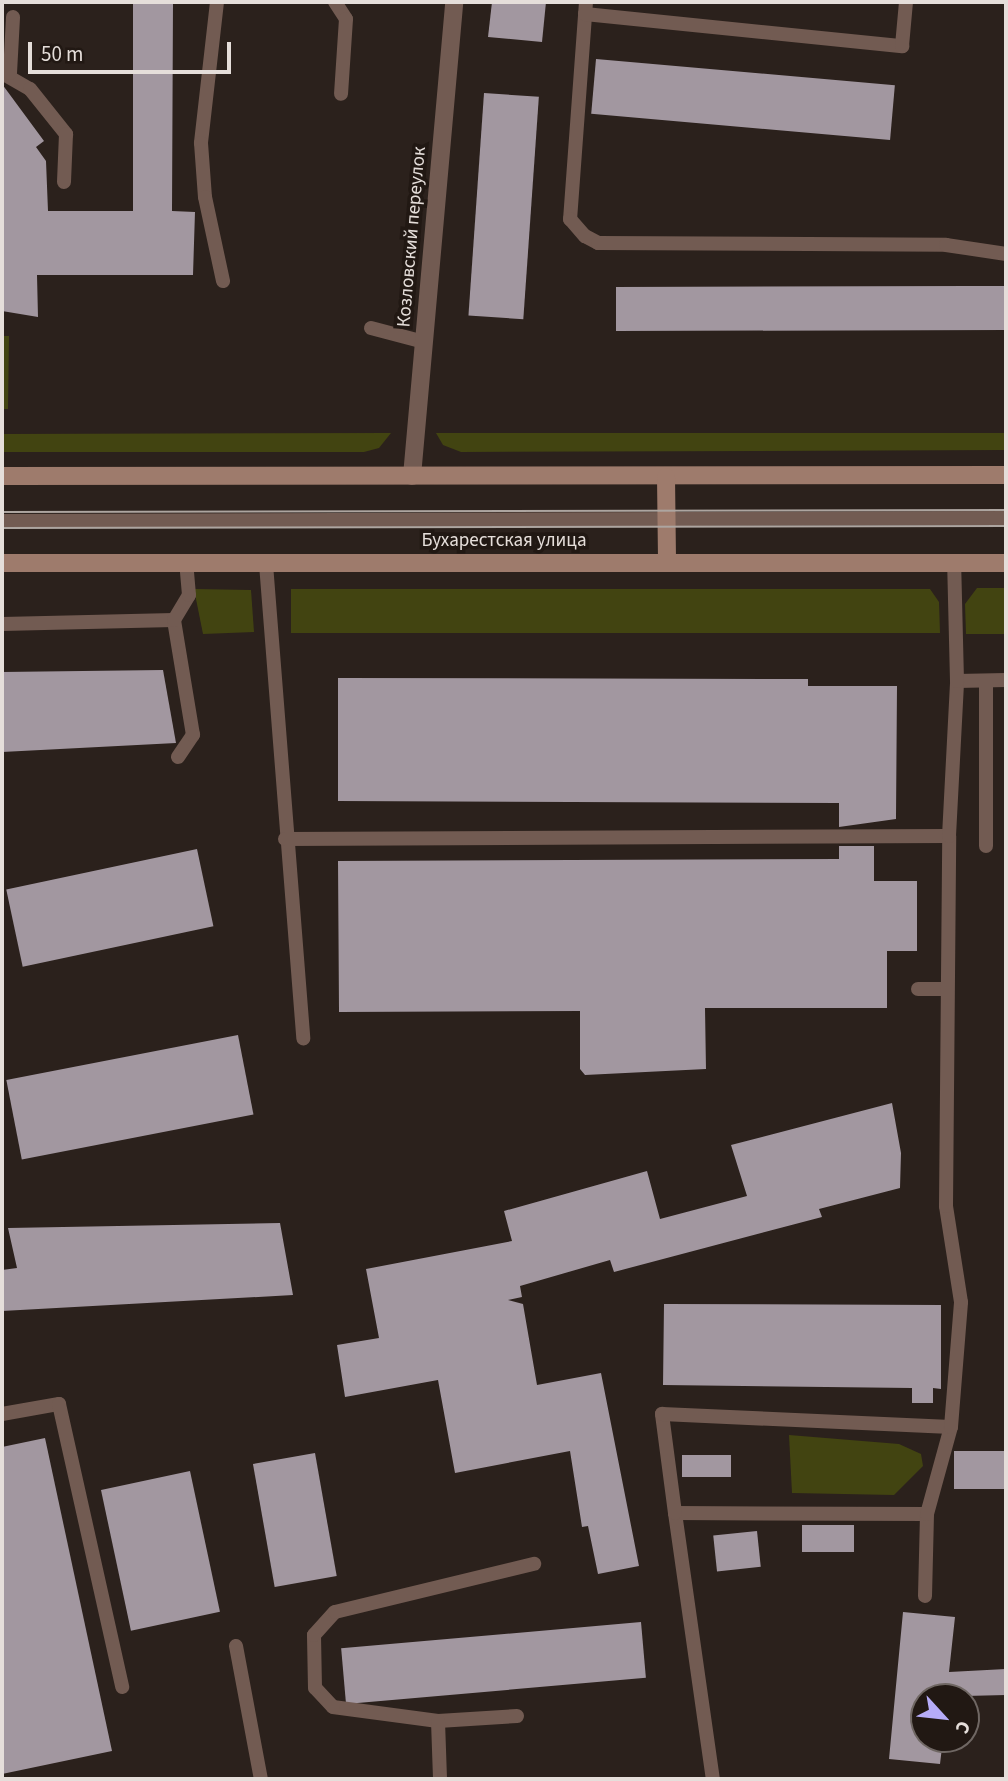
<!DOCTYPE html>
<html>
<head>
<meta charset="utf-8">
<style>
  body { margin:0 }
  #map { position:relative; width:1008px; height:1781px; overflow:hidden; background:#2b211c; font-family:"Source Sans 3",sans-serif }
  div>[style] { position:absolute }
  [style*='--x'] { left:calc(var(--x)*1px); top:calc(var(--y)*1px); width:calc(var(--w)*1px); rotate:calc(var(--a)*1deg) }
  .green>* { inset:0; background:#424411 }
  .building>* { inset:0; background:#a297a0; transform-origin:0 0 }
  .lane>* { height:14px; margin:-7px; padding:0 7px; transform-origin:7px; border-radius:7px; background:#725b52 }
  .street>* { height:18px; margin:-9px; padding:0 9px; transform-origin:9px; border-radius:9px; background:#725b52 }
  .secondary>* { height:18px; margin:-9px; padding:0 9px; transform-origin:9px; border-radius:9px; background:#9e7b6c }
  .tram>* { height:2px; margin:-1px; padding:0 1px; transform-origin:1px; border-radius:1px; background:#ada5a0 }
  span { translate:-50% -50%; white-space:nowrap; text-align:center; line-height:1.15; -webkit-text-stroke:7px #211813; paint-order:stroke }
  .street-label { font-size:19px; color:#e5deda }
  .frame { position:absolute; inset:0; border:4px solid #e5deda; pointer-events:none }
  .north { position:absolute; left:910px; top:1683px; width:70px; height:70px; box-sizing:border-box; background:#211813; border:2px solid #6f6763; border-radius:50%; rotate:117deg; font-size:19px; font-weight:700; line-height:28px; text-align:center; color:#e5deda }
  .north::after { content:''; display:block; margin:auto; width:24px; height:32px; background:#b6acf8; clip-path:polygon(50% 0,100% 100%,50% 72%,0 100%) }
  .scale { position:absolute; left:28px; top:42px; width:203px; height:32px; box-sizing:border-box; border:4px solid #e5deda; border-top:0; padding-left:9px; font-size:21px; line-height:24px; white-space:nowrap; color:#e5deda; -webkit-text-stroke:5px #211813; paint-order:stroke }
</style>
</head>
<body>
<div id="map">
  <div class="green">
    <i style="clip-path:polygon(2px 336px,9px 336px,8px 409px,2px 409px)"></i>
    <i style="clip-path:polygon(391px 433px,379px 448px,364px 452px,2px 452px,2px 434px)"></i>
    <i style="clip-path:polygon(436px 433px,1006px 433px,1006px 450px,461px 452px,443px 445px)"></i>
    <i style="clip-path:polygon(977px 588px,1006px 588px,1006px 634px,966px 634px,965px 604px)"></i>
    <i style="clip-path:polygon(194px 589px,251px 590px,254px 632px,203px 634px)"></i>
    <i style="clip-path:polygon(291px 589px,930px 589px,939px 602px,940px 633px,291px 633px)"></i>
    <i style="clip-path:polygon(789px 1435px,899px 1444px,921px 1454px,923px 1466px,894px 1495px,792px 1493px)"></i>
  </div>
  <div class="building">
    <i style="clip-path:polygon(133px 2px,173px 2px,172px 211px,195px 212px,193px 275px,37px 275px,38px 317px,2px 311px,2px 84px,44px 141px,36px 147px,46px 161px,48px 211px,133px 211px)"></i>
    <i style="clip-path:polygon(492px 2px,546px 2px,542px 42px,488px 37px)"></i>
    <i style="left:596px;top:59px;width:300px;height:55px;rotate:5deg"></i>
    <i style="left:484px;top:93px;width:55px;height:223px;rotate:4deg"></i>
    <i style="clip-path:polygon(971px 286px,1006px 286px,1006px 330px,616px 331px,616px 287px)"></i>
    <i style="clip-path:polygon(163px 670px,176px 743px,2px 752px,2px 672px)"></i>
    <i style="clip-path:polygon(338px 678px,808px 679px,808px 686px,897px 686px,896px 819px,839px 827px,839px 803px,338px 801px)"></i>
    <i style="clip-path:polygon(839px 846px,874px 846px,874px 881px,917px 881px,917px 951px,887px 951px,887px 1008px,705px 1008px,706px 1069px,585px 1075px,580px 1069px,580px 1011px,339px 1012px,338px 861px,839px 859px)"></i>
    <i style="left:197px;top:849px;width:79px;height:195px;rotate:78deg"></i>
    <i style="left:238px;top:1035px;width:81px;height:236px;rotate:79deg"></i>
    <i style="clip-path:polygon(892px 1103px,901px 1153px,900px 1188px,819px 1209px,822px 1217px,614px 1272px,610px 1260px,520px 1286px,522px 1297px,508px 1300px,523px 1304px,537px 1385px,601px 1373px,639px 1566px,598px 1574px,588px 1526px,582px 1527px,570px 1451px,455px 1473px,438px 1380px,345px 1397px,337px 1345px,379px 1338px,366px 1269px,512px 1241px,504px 1211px,647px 1171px,660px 1219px,747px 1196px,731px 1145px)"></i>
    <i style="clip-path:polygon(280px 1223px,293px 1295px,2px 1311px,2px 1270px,17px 1268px,8px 1228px)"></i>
    <i style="clip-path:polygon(664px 1304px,941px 1305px,941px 1389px,933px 1388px,933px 1403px,912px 1403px,912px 1388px,663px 1385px)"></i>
    <i style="clip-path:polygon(45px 1438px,112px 1751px,2px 1774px,2px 1447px)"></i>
    <i style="left:1006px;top:1451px;width:38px;height:52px;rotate:90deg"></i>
    <i style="left:315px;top:1453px;width:125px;height:63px;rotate:80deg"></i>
    <i style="left:731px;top:1455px;width:22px;height:49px;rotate:90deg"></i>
    <i style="left:190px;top:1471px;width:144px;height:91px;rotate:78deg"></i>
    <i style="left:802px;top:1525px;width:52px;height:27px"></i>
    <i style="left:757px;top:1531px;width:36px;height:44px;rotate:84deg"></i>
    <i style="clip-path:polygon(903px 1612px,955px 1617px,949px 1672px,1006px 1669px,1006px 1695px,924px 1697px,924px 1739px,943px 1739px,940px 1764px,889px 1759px)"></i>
    <i style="left:641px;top:1622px;width:56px;height:301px;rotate:85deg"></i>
  </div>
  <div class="lane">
    <i style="--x:217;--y:2;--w:142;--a:96.5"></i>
    <i style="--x:201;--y:143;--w:54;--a:85.8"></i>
    <i style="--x:205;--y:197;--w:86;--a:77.9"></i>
    <i style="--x:335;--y:2;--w:20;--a:57"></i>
    <i style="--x:346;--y:19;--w:75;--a:93.8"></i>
    <i style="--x:586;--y:2;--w:218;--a:94.2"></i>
    <i style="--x:570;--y:219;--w:23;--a:49"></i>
    <i style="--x:585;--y:236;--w:15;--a:28"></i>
    <i style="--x:598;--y:243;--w:348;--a:0.3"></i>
    <i style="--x:946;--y:245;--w:61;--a:8.5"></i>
    <i style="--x:585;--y:14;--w:319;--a:5.8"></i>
    <i style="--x:902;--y:46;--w:44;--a:-84.8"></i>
    <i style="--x:2;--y:73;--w:32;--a:30"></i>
    <i style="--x:30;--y:89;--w:58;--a:51.3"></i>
    <i style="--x:66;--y:134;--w:48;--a:92.4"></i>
    <i style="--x:10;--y:73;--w:56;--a:-86.9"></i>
    <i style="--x:371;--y:328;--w:55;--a:14.8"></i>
    <i style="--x:2;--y:521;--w:1004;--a:-0.17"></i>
    <i style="--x:266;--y:564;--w:476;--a:85.5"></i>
    <i style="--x:2;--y:624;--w:172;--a:-1.3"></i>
    <i style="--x:957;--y:681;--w:49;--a:-1.2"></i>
    <i style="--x:986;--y:681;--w:165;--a:90"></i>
    <i style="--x:178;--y:757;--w:27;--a:-56"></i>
    <i style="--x:193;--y:735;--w:117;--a:-99.4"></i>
    <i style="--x:174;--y:620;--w:29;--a:-59"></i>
    <i style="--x:189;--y:595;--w:32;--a:-95"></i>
    <i style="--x:285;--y:839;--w:664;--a:-0.26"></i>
    <i style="--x:918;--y:989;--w:29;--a:0"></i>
    <i style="--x:2;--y:1414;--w:58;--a:-10"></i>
    <i style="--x:59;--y:1404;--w:290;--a:77.4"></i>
    <i style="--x:675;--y:1513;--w:269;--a:81.9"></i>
    <i style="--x:927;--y:1514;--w:252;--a:-179.8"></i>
    <i style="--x:675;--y:1513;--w:100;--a:-97.5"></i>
    <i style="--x:662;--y:1414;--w:289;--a:2.6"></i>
    <i style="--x:925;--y:1596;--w:82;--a:-88.6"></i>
    <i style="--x:927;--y:1514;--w:90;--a:-74.6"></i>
    <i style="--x:951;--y:1427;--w:125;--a:-85.4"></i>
    <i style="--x:961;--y:1302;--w:97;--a:-98.9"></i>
    <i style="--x:946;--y:1206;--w:370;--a:-89.5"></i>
    <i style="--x:949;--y:836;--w:155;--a:-87"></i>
    <i style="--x:957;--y:681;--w:119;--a:-91.4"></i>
    <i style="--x:236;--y:1646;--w:135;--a:79.4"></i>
    <i style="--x:517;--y:1716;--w:79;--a:176.4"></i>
    <i style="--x:438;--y:1721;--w:106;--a:-172.4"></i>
    <i style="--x:333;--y:1707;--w:26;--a:-133"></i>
    <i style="--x:315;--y:1688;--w:53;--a:-91.1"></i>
    <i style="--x:314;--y:1635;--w:31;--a:-48"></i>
    <i style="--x:335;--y:1612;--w:205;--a:-13.6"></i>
    <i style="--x:438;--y:1721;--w:58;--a:88"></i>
  </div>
  <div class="street">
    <i style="--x:412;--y:476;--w:476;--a:-84.9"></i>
  </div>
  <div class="secondary">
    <i style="--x:2;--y:476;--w:1004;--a:-0.06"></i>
    <i style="--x:666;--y:477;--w:84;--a:89.3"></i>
    <i style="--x:2;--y:563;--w:1004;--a:0"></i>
  </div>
  <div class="tram">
    <i style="--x:2;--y:512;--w:1004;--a:-0.11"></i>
    <i style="--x:2;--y:528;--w:1004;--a:-0.11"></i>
  </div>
  <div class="street-label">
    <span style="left:412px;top:237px;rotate:-85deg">Козловский переулок</span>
    <span style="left:504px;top:541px">Бухарестская улица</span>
  </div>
  <div class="frame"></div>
  <div class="north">С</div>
  <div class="scale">50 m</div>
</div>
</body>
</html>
